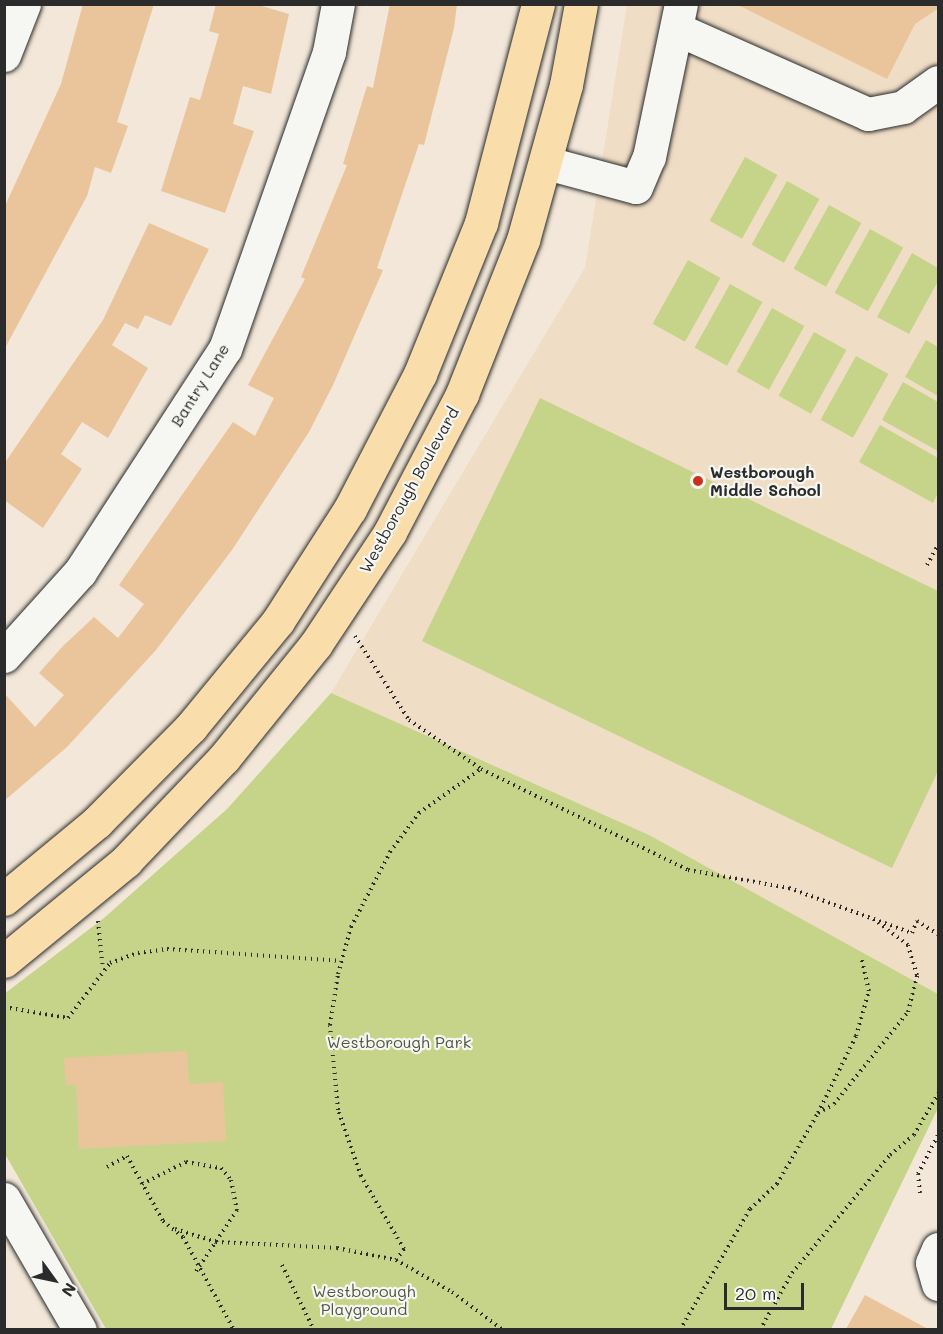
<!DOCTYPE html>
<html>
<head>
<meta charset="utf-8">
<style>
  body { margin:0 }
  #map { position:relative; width:943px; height:1334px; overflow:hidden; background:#f2e7d8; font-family:Mali,sans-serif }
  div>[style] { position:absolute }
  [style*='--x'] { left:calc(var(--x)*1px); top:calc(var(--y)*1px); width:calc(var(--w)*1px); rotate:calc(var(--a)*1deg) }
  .built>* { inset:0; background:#f0ddc6 }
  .green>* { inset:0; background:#c5d488; transform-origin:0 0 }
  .building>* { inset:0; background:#eac59b }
  .path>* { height:4px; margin-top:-2px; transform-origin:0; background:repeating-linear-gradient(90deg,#2b2b2b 0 1.5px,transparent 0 6px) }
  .roads { filter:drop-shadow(0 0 2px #2b2b2b) drop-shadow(0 0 2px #2b2b2b) }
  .minor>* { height:33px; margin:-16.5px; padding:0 16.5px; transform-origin:16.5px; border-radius:16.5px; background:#f6f6f2 }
  .major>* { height:33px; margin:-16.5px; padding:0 16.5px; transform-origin:16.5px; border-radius:16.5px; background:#f9ddab }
  .dots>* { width:16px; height:16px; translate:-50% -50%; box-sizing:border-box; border:3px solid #f6f6f2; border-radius:50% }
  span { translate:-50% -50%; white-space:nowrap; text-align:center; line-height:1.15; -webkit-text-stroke:4.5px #f6f6f2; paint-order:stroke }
  .street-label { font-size:16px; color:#2b2b2b }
  .poi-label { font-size:16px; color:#2b2b2b; font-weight:700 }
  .left { translate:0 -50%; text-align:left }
  .park-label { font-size:16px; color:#525542 }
  .frame { position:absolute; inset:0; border:6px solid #2b2b2b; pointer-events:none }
  .north { position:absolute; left:24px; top:1250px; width:60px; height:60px; -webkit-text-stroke:4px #f6f6f2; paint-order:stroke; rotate:123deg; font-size:16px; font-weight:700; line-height:24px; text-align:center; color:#2b2b2b }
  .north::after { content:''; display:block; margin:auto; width:21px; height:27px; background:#2b2b2b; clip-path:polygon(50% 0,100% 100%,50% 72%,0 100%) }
  .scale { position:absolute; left:724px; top:1283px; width:80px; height:27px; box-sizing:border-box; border:3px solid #2b2b2b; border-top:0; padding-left:8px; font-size:18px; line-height:21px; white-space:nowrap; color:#2b2b2b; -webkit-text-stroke:4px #f6f6f2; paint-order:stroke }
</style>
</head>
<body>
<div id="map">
  <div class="built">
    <i style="clip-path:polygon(627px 5px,938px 5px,938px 994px,649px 835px,331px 693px,585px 268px)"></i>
  </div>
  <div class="green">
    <i style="left:745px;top:157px;width:37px;height:73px;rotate:29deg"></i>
    <i style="left:787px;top:181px;width:37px;height:73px;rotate:29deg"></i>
    <i style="left:829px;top:205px;width:37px;height:73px;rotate:29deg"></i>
    <i style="left:870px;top:229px;width:38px;height:73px;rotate:29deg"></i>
    <i style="clip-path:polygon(912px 253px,938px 268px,938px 281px,909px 334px,877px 317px)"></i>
    <i style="left:688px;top:260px;width:37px;height:73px;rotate:29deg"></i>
    <i style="left:730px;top:284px;width:37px;height:73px;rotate:29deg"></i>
    <i style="left:772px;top:308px;width:37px;height:73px;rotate:29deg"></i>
    <i style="left:814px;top:332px;width:37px;height:73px;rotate:29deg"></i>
    <i style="clip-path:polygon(926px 340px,938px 347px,938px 396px,905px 377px)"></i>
    <i style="left:856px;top:356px;width:37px;height:73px;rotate:29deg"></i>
    <i style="clip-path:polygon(903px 382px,938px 402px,938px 451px,882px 420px)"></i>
    <i style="clip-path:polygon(540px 398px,938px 591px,938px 771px,892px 868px,422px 641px)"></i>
    <i style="clip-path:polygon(880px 425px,938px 458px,938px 493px,933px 503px,859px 462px)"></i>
    <i style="clip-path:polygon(331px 693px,649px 835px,938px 994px,938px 1108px,831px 1329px,106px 1329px,5px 1154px,4px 994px,104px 918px,227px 809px)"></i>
  </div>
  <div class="building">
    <i style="clip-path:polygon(83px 4px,154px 4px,117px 122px,128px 126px,111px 173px,95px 167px,87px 196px,4px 350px,4px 208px,61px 84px)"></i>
    <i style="clip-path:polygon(216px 4px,255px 4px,289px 14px,271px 94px,243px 86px,233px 124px,254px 131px,225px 213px,161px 191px,190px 97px,200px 100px,219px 34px,209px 31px)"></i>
    <i style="clip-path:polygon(390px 4px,457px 4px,454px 28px,424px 145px,419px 144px,377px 268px,383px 270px,333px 385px,309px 432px,232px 550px,156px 650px,67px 747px,4px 801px,4px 693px,35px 727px,64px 695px,39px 673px,63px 646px,94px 617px,118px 638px,144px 604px,119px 585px,233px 422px,255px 436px,274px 398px,248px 385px,305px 279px,301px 277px,347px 165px,343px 164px,367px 86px,373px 88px)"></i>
    <i style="clip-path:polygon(736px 4px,939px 4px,939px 8px,915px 24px,887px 79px)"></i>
    <i style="clip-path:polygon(149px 223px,209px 249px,171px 326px,145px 315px,138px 329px,125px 323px,112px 345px,148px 368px,108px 438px,82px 422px,61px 454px,82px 469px,43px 528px,4px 500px,4px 464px,103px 320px)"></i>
    <i style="clip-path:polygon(187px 1051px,189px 1084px,223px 1082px,226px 1141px,79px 1149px,76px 1085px,66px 1085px,64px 1058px)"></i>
    <i style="clip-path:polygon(865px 1295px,928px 1329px,846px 1329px)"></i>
  </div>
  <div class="path">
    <i style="--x:927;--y:565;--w:23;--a:-61"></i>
    <i style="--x:355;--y:636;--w:100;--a:57.3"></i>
    <i style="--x:409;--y:720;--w:87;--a:34.2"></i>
    <i style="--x:481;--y:769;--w:230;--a:26"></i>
    <i style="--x:688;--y:870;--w:103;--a:10.1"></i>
    <i style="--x:789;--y:888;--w:131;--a:20.1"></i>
    <i style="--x:912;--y:933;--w:13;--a:-67"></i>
    <i style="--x:917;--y:921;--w:25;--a:32"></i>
    <i style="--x:98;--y:921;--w:48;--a:84.1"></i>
    <i style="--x:4;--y:1007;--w:65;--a:9.8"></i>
    <i style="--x:68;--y:1018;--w:69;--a:-52.6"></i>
    <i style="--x:110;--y:963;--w:30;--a:-20"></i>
    <i style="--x:138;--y:953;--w:29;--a:-8"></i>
    <i style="--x:167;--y:949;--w:174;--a:3.9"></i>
    <i style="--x:818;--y:1113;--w:86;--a:-63.7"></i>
    <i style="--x:856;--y:1036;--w:47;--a:-73.9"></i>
    <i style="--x:869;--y:991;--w:32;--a:-103"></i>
    <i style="--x:107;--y:1167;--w:23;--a:-29"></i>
    <i style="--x:127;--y:1156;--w:74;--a:61"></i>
    <i style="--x:163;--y:1221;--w:26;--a:39"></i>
    <i style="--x:183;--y:1237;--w:106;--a:61.3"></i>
    <i style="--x:142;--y:1184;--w:49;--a:-26.6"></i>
    <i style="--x:186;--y:1162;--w:36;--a:10"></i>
    <i style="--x:221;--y:1168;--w:16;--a:50"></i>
    <i style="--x:231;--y:1180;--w:31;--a:79"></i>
    <i style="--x:237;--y:1210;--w:76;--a:123.7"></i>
    <i style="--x:920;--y:1193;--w:19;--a:-96"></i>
    <i style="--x:918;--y:1174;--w:44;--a:-62.9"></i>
    <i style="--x:175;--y:1229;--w:43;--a:17.6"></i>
    <i style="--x:216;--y:1242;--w:121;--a:2.8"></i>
    <i style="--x:337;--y:1248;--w:60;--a:11.5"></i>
    <i style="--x:396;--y:1260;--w:14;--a:-54"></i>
    <i style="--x:404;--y:1249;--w:85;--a:-120.5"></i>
    <i style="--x:361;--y:1176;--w:70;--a:-109.2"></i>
    <i style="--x:338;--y:1110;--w:85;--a:-95.4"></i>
    <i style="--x:330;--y:1025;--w:52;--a:-81.1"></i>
    <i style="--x:338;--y:974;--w:49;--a:-74.5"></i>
    <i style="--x:351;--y:927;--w:85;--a:-62.5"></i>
    <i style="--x:390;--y:852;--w:49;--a:-53.4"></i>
    <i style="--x:419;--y:813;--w:76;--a:-35.4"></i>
    <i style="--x:396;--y:1260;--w:64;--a:29.7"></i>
    <i style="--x:452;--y:1292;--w:64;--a:36.7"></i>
    <i style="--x:282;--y:1265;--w:72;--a:63.8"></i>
    <i style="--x:680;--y:1330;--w:140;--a:-60"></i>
    <i style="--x:750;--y:1209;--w:37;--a:-43"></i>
    <i style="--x:777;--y:1184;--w:82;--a:-60"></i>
    <i style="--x:818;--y:1113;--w:18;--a:-29"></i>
    <i style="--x:834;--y:1104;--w:118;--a:-51.2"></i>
    <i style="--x:908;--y:1012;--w:38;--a:-76"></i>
    <i style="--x:917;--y:975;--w:31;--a:-107"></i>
    <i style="--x:908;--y:945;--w:45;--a:-143.1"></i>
    <i style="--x:760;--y:1330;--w:65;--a:-60.7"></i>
    <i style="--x:792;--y:1273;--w:153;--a:-50.3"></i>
    <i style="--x:890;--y:1155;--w:31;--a:-40"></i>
    <i style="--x:914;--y:1135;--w:48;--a:-59.7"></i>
  </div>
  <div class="roads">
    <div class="minor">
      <i style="--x:677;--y:29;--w:209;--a:24"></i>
      <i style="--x:868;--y:114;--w:36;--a:-11"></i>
      <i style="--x:903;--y:107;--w:43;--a:-35.5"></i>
      <i style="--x:4;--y:55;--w:55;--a:-68.6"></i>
      <i style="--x:547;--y:163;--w:92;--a:15.1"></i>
      <i style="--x:636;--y:187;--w:33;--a:-67"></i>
      <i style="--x:649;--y:157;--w:156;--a:-78.2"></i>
      <i style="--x:4;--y:656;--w:113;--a:-47.9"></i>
      <i style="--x:80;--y:572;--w:266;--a:-57"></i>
      <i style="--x:225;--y:349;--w:315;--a:-70.7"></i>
      <i style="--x:329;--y:52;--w:49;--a:-79.4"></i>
      <i style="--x:4;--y:1199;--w:151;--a:59.9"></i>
      <i style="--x:938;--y:1249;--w:15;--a:113"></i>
      <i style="--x:932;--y:1263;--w:22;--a:74"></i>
    </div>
    <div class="major">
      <i style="--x:4;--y:899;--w:121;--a:-39.6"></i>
      <i style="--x:97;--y:822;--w:134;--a:-45.3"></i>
      <i style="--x:191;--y:727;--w:137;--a:-50.6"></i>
      <i style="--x:278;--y:621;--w:133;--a:-57.3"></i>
      <i style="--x:350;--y:509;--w:152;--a:-62.6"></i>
      <i style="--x:420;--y:374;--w:163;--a:-68"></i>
      <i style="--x:481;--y:223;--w:226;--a:-75.4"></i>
      <i style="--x:4;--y:961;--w:158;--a:-39.3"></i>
      <i style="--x:126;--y:861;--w:142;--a:-46.4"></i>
      <i style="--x:224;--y:758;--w:146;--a:-51.1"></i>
      <i style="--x:316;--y:644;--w:134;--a:-56.5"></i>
      <i style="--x:390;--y:532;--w:156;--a:-62.4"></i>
      <i style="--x:462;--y:394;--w:166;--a:-68.4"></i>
      <i style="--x:523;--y:240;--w:161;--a:-74.5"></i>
      <i style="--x:566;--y:85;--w:82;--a:-79.5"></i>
    </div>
  </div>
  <div class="dots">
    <i style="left:698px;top:481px;background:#c8321e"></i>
  </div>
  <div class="street-label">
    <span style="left:200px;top:385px;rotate:-58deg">Bantry Lane</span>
    <span style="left:409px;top:490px;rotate:-61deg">Westborough Boulevard</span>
  </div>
  <div class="poi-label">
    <span class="left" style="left:710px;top:481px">Westborough<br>Middle School</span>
  </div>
  <div class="park-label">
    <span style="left:399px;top:1042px">Westborough Park</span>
    <span style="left:364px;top:1300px">Westborough<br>Playground</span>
  </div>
  <div class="frame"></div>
  <div class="north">N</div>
  <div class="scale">20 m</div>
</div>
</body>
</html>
